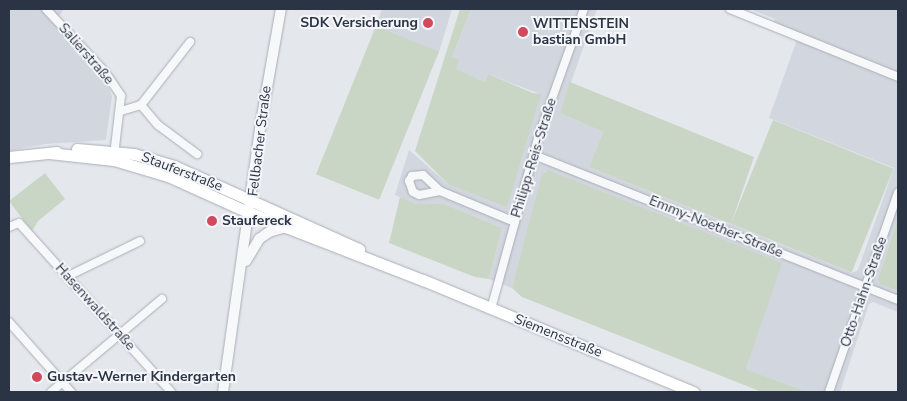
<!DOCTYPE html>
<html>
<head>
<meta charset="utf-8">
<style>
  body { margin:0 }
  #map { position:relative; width:907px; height:401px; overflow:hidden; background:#e4e7ec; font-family:"Nunito Sans",sans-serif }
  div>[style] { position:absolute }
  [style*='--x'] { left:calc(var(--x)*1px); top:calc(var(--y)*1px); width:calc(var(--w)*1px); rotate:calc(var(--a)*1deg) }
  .built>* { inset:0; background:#d2d6de }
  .green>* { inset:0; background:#c9d6c5; transform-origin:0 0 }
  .roads { filter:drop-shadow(0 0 1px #a9aeb7) drop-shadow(0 0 1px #a9aeb7) }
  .minor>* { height:8px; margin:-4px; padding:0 4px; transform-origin:4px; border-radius:4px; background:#f7f8fa }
  .tertiary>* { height:10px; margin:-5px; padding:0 5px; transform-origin:5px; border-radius:5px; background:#f7f8fa }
  .secondary>* { height:11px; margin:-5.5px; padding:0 5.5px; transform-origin:5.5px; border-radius:5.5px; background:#fff }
  .dots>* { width:14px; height:14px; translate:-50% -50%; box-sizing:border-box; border:2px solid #f4f6f9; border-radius:50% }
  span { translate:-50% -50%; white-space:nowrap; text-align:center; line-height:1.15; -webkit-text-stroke:4px #f4f6f9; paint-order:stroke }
  .poi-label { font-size:14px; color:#2b3445; font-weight:700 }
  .right { translate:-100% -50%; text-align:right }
  .left { translate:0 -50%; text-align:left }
  .street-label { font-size:14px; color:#2b3445 }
  .frame { position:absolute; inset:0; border:10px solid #2b3445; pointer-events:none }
</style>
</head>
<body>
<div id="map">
  <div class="built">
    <i style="clip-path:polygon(9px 9px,64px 9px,55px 22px,103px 74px,112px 96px,106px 140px,46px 144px,9px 151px)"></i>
    <i style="clip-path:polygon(382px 9px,452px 9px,439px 52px,376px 26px)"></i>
    <i style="clip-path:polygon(471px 9px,597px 9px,560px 113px,603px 132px,589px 167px,852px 273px,858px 270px,894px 168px,769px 118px,798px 37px,773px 26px,775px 19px,750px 9px,898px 9px,898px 219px,878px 279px,879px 284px,898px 291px,898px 312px,873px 302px,869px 304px,840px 392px,807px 392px,746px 369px,781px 263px,545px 171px,512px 288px,489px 279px,502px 228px,444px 204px,416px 204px,395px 195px,409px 150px,448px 184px,540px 94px,488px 74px,485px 82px,455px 69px,452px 57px)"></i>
  </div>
  <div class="green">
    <i style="clip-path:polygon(460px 9px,471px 9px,452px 57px,459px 60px,456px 69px,485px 82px,488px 74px,533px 93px,541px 94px,507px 207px,448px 184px,415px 151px)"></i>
    <i style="left:376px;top:26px;width:68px;height:160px;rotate:22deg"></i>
    <i style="clip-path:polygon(570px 82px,754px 157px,731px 224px,589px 167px,603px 132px,560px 113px)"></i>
    <i style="left:773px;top:120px;width:130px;height:112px;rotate:22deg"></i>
    <i style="clip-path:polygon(548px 170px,782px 263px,746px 369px,807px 392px,762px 392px,522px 297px,512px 288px,542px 174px)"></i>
    <i style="clip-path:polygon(45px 173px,65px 199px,38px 221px,32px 231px,9px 201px)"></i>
    <i style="clip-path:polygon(400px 197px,416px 204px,444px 204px,502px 228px,489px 279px,475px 277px,389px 243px)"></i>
    <i style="clip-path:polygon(898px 219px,898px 291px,879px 284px,878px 279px)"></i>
  </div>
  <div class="roads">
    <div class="minor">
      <i style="--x:46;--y:9;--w:86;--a:46.9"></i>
      <i style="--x:105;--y:72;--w:29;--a:56"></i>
      <i style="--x:121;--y:96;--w:60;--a:96.7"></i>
      <i style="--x:730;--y:9;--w:181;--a:22"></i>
      <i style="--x:141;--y:105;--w:26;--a:50"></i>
      <i style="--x:158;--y:125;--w:49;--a:36.6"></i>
      <i style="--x:121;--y:111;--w:21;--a:-17"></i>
      <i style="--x:141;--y:105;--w:80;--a:-52.1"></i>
      <i style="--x:534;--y:155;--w:392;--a:21.7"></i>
      <i style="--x:440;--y:191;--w:21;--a:169"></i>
      <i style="--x:419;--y:195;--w:7;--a:-153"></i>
      <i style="--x:413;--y:192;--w:12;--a:-110"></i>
      <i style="--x:409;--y:181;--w:6;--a:-59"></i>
      <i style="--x:412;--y:176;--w:11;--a:-5"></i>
      <i style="--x:423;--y:175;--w:23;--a:43"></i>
      <i style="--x:440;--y:191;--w:81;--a:22.5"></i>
      <i style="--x:9;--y:227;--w:11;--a:-22"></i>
      <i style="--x:19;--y:223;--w:227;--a:48"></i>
      <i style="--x:68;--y:276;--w:80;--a:-25.9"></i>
      <i style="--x:491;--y:309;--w:177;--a:-74.6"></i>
      <i style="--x:538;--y:138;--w:137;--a:-70.4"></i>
      <i style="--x:9;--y:322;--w:94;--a:48.5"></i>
      <i style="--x:51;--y:392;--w:145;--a:-40"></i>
      <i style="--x:829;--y:392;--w:211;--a:-70.9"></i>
    </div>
    <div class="tertiary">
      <i style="--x:246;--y:261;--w:26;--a:-59"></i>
      <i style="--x:259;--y:239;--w:12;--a:-35"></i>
      <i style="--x:269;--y:232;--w:18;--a:-16"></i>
      <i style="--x:223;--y:392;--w:273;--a:-82"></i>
      <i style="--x:261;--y:122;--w:115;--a:-80"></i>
    </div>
    <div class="secondary">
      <i style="--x:77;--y:149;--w:57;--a:5"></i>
      <i style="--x:134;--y:154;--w:42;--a:16.7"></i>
      <i style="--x:174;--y:166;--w:203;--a:24.2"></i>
      <i style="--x:49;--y:153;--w:65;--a:6.1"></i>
      <i style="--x:114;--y:160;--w:56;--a:16.5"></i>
      <i style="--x:168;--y:176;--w:90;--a:24.3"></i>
      <i style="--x:250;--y:213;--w:186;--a:21.2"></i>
      <i style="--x:423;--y:280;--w:293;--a:22.5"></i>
      <i style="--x:9;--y:157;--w:48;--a:-5.9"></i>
    </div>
  </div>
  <div class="dots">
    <i style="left:428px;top:23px;background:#d1495b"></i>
    <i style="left:523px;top:32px;background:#d1495b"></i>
    <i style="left:212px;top:221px;background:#d1495b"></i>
    <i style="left:37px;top:377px;background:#d1495b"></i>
  </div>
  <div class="poi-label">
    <span class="right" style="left:418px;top:23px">SDK Versicherung</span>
    <span class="left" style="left:533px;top:32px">WITTENSTEIN<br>bastian GmbH</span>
    <span class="left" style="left:222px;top:221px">Staufereck</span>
    <span class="left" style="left:47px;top:377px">Gustav-Werner Kindergarten</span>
  </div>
  <div class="street-label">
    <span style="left:86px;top:54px;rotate:49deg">Salierstraße</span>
    <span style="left:260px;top:141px;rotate:-83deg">Fellbacher Straße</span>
    <span style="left:534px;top:158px;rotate:-73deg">Philipp-Reis-Straße</span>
    <span style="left:182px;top:172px;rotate:21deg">Stauferstraße</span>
    <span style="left:716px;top:227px;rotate:22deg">Emmy-Noether-Straße</span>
    <span style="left:864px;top:292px;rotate:-71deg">Otto-Hahn-Straße</span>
    <span style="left:95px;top:307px;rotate:48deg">Hasenwaldstraße</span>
    <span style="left:558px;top:336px;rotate:22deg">Siemensstraße</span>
  </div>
  <div class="frame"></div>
</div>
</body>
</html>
